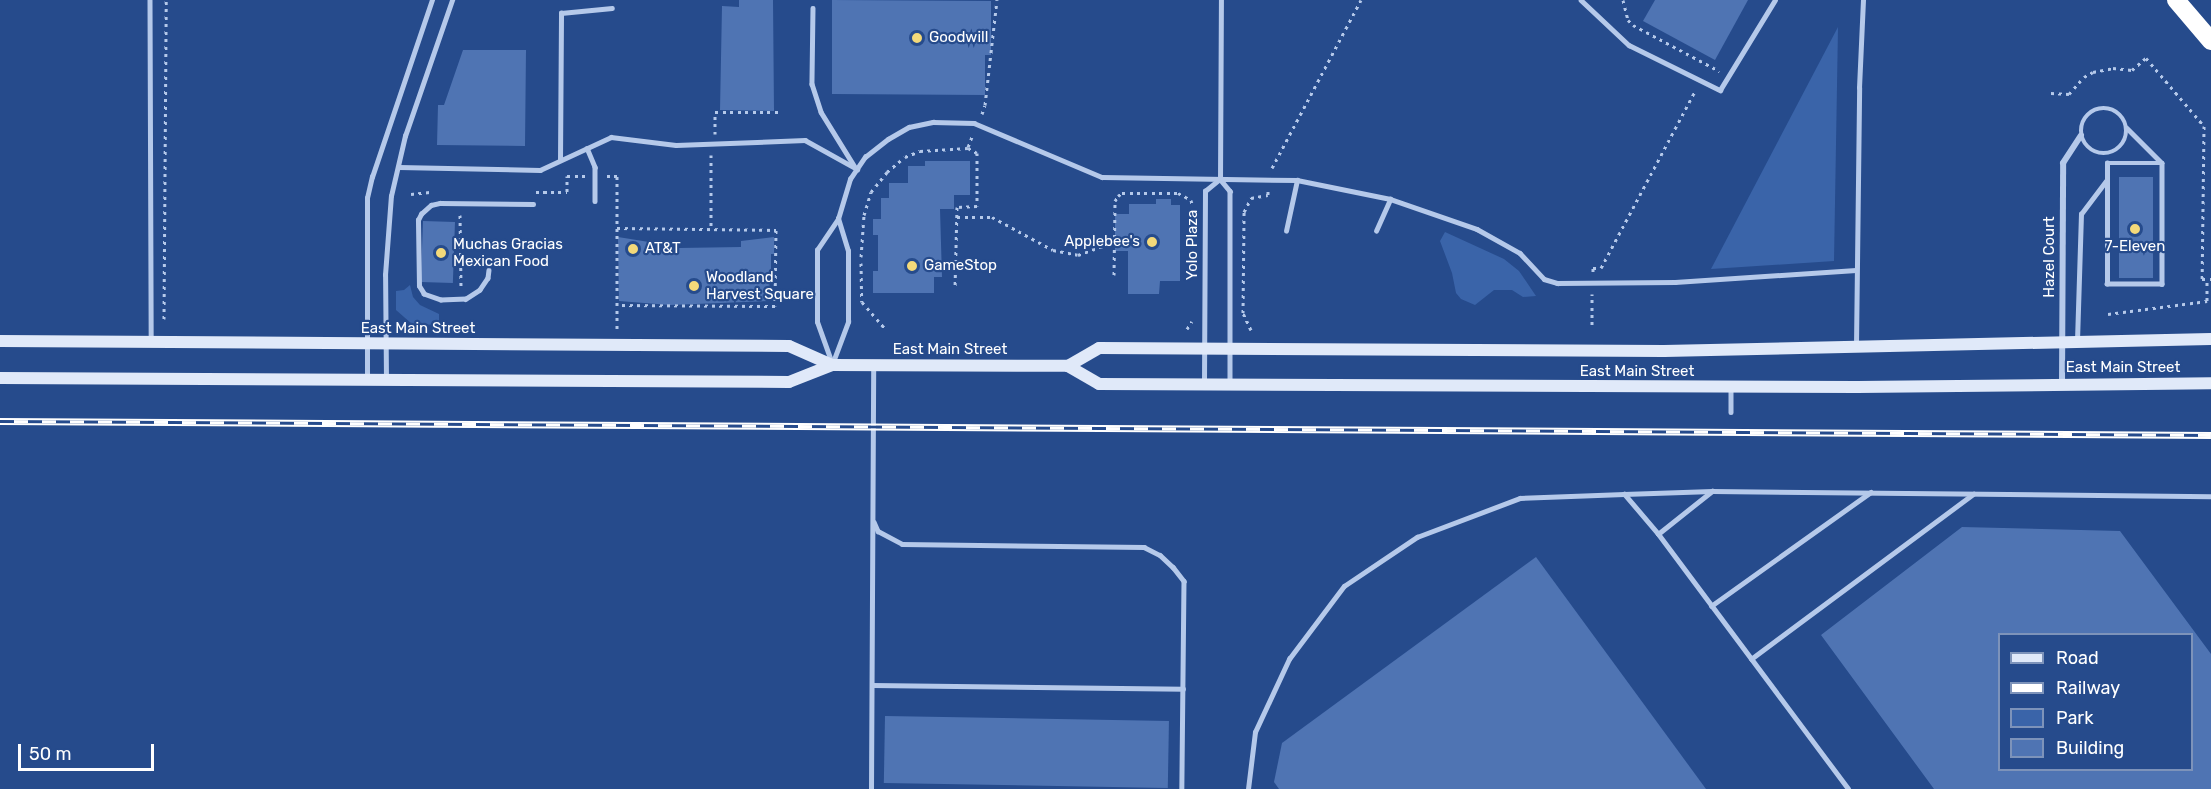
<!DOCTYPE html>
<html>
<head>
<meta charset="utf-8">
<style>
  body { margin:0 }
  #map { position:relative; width:2211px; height:789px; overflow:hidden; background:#264b8c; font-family:Rubik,sans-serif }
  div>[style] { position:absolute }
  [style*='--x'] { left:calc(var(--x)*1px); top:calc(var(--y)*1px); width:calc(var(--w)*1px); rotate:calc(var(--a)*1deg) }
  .green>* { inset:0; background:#3a64a9 }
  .building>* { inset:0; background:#4f74b3; transform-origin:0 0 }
  .path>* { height:3px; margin-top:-1.5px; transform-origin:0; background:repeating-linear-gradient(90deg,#b5c9ea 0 3px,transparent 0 7.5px) }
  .lane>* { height:4.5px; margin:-2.25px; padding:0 2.25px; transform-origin:2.25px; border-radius:2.25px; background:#b5c9ea }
  .lane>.ring { margin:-2.25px; padding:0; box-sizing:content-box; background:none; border:4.5px solid #b5c9ea; border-radius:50% }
  .street>* { height:6px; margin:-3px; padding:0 3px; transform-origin:3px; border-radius:3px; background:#b5c9ea }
  .secondary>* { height:12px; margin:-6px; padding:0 6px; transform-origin:6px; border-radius:6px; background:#e0e9f9 }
  .highway>* { height:18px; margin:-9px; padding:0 9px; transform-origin:9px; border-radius:9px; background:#fff }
  .rail>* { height:7px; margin-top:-3.5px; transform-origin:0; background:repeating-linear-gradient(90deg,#264b8c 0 14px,#fff 0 28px); box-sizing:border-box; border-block:2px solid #fff }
  .dots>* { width:16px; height:16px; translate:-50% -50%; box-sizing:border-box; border:3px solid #264b8c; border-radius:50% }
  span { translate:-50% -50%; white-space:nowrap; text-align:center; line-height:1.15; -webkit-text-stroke:4.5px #264b8c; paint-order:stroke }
  .poi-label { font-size:15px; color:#fff }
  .left { translate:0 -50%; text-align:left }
  .right { translate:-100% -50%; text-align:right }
  .street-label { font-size:15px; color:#fff }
  .legend { position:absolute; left:1998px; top:633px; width:195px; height:138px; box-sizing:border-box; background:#264b8c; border:2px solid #7d93ba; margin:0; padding:8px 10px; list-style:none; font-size:18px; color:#fff }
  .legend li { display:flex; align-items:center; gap:12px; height:30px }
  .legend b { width:30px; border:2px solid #7d93ba }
  .scale { position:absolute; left:18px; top:744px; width:136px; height:27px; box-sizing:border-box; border:3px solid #fff; border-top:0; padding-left:8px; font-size:18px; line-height:21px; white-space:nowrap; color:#fff; -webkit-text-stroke:4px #264b8c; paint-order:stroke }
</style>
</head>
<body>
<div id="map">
  <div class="green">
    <i style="clip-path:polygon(1838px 27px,1834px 261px,1711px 269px)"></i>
    <i style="clip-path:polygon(1445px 232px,1504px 259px,1519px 271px,1536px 296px,1523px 297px,1512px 290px,1494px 290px,1475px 305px,1461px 299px,1456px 293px,1452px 273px,1440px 241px)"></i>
    <i style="clip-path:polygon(410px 285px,413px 297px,420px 305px,439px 314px,439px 325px,412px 324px,396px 310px,396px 291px,404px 290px)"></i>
  </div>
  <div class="building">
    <i style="clip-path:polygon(739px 0,773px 0,774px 111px,720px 110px,722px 6px,739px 7px)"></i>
    <i style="clip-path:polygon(832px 0,991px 1px,991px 55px,985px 55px,985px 95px,832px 94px)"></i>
    <i style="clip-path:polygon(1655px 0,1748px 0,1715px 60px,1643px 21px)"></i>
    <i style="clip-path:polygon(463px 50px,526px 50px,525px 146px,437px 145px,438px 105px,444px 105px)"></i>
    <i style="clip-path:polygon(925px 161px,970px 161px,970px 195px,954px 195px,954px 209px,940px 209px,942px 277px,934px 277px,934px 293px,873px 293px,873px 271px,878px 271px,878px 235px,873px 235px,873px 219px,881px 219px,881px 198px,889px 198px,889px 183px,908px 183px,908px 166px,925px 166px)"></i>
    <i style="left:2119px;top:177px;width:34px;height:101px"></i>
    <i style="clip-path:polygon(1156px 199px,1171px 199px,1171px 205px,1180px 205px,1180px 281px,1160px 281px,1159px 294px,1128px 294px,1128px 251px,1115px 251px,1115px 214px,1129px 214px,1129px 204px,1156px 204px)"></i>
    <i style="left:423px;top:221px;width:32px;height:61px;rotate:2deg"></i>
    <i style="clip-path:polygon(618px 237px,649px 242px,649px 248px,679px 248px,741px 247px,741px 241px,774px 237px,774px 254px,771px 254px,771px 270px,769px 270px,770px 301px,670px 305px,619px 301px)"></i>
    <i style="clip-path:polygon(evenodd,1962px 527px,2120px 531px,2211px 654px,2211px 789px,1934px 789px,1821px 635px,1962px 527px,2000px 634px,2192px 634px,2192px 770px,2000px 770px,2000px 634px)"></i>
    <i style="clip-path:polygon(1536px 557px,1706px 789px,1279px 789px,1274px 782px,1282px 743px)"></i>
    <i style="left:885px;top:716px;width:284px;height:67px;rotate:1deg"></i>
  </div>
  <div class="path">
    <i style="--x:1623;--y:0;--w:21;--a:76"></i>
    <i style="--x:1628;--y:20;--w:7;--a:45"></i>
    <i style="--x:1633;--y:25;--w:98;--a:28.1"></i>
    <i style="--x:2051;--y:93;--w:18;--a:3"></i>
    <i style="--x:2069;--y:94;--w:23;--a:-49"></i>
    <i style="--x:2084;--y:77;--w:10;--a:-29"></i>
    <i style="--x:2093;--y:72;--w:20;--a:-11"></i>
    <i style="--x:2113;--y:68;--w:19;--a:6"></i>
    <i style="--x:2132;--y:70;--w:18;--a:-41"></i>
    <i style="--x:2146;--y:58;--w:89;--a:49.5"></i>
    <i style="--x:2204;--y:126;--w:153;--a:90.7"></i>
    <i style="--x:2202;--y:279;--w:9;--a:0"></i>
    <i style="--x:982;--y:114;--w:9;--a:-72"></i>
    <i style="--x:985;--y:105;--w:106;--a:-83.5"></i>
    <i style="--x:715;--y:134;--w:22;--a:-90"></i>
    <i style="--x:715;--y:112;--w:66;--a:0"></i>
    <i style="--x:968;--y:147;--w:14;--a:-69"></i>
    <i style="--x:711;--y:155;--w:74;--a:90"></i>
    <i style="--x:1272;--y:168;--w:190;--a:-62.1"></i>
    <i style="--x:607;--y:176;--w:10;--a:0"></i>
    <i style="--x:617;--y:176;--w:52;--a:90"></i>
    <i style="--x:617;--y:228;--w:159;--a:0.7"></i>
    <i style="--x:776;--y:230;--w:76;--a:90.8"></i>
    <i style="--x:775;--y:306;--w:158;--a:-179.6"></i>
    <i style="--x:536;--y:192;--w:31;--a:0"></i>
    <i style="--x:567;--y:192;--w:16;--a:-90"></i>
    <i style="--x:567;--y:176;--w:18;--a:0"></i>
    <i style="--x:411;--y:194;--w:19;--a:-6"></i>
    <i style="--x:460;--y:215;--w:71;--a:89.2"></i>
    <i style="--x:957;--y:217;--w:35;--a:0"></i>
    <i style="--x:992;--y:217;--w:69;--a:28.4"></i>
    <i style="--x:1053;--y:250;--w:25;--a:11"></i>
    <i style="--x:1078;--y:255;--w:38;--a:-20"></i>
    <i style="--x:617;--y:228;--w:101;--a:90"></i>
    <i style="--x:861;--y:257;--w:42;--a:-85.9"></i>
    <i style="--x:864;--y:215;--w:24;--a:-73"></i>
    <i style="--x:871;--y:192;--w:26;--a:-51"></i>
    <i style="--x:887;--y:172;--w:23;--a:-40"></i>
    <i style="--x:905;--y:157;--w:16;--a:-22"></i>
    <i style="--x:920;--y:151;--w:48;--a:-3.6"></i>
    <i style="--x:968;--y:148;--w:10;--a:29"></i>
    <i style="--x:977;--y:153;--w:53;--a:90"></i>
    <i style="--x:977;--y:206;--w:20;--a:177"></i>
    <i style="--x:957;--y:207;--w:80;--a:91.4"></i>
    <i style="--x:861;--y:263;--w:39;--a:89"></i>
    <i style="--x:862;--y:302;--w:35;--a:49"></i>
    <i style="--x:1593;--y:272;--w:4;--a:-90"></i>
    <i style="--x:1593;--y:268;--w:8;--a:0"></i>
    <i style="--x:1601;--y:268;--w:200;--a:-62"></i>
    <i style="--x:1114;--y:275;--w:74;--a:-89.2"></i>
    <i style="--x:1115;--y:201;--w:6;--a:-59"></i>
    <i style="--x:1118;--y:196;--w:5;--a:-37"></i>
    <i style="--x:1122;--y:193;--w:56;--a:0"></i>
    <i style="--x:1178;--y:193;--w:15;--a:28"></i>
    <i style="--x:1191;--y:200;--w:4;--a:76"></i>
    <i style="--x:2108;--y:314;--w:100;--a:-7.5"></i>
    <i style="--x:2207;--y:301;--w:22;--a:-90"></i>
    <i style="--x:164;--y:319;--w:319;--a:-89.6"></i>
    <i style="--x:1592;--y:325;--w:31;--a:-90"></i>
    <i style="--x:1187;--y:329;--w:9;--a:-58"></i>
    <i style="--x:1251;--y:330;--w:19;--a:-115"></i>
    <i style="--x:1243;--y:313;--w:101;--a:-89.4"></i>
    <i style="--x:1244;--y:212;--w:16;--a:-63"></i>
    <i style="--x:1251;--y:198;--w:17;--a:-10"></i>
    <i style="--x:1268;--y:195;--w:6;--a:-90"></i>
  </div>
  <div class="lane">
    <i style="--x:150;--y:0;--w:340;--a:89.8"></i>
    <i style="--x:1581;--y:0;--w:66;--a:43.2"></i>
    <i style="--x:1629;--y:45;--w:102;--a:26.3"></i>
    <i style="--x:1720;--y:90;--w:105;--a:-58.6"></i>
    <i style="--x:813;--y:8;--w:76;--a:90.8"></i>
    <i style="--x:812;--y:84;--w:29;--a:72"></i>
    <i style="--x:821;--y:112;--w:65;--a:58.3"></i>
    <i class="ring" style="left:2081px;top:108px;width:41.5px;height:41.5px"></i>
    <i style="--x:2127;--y:128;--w:49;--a:45"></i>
    <i style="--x:587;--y:148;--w:21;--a:67"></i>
    <i style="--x:595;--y:167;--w:34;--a:90"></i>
    <i style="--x:560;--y:160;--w:147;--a:-89.6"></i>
    <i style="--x:561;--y:13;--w:51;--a:-5.6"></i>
    <i style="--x:2107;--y:163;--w:55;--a:0"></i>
    <i style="--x:2162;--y:163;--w:121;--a:90"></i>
    <i style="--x:2162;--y:284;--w:55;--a:180"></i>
    <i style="--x:2107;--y:284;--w:121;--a:-90"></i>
    <i style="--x:399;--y:167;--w:141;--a:1.2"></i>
    <i style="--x:540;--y:170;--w:78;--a:-24.9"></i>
    <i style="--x:611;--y:137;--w:65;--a:7"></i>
    <i style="--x:676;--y:145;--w:129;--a:-2.2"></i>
    <i style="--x:805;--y:140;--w:60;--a:29.1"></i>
    <i style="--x:1220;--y:179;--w:16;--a:50"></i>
    <i style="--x:1230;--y:191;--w:192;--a:90"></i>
    <i style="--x:1220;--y:179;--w:179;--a:-89.7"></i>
    <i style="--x:1286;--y:231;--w:52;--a:-77.8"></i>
    <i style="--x:1376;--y:231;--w:35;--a:-66"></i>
    <i style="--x:489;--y:270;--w:8;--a:97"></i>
    <i style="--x:488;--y:278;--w:14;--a:124"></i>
    <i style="--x:480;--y:290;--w:17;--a:147"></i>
    <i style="--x:466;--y:299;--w:25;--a:178"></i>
    <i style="--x:441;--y:300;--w:18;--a:-161"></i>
    <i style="--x:424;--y:294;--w:9;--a:-122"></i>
    <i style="--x:419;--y:286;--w:66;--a:-90.9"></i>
    <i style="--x:418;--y:220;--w:7;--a:-63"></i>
    <i style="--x:421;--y:214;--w:13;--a:-42"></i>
    <i style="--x:431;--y:205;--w:9;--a:-13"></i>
    <i style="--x:440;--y:203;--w:93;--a:0.6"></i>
    <i style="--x:2077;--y:341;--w:127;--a:-88.2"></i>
    <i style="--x:2081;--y:214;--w:41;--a:-52.9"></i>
    <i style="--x:1856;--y:346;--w:258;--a:-89.3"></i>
    <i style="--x:1859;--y:88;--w:88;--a:-87.4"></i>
    <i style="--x:831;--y:361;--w:41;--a:-109.7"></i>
    <i style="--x:817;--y:322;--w:72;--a:-90"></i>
    <i style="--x:817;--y:250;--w:37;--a:-56"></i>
    <i style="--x:838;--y:219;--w:42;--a:-73.3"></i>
    <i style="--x:850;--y:179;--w:27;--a:-56"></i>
    <i style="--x:865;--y:157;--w:29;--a:-38"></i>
    <i style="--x:888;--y:139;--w:24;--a:-30"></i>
    <i style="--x:909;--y:127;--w:25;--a:-12"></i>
    <i style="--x:933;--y:122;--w:41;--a:1.4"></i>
    <i style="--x:974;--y:123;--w:139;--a:22.9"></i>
    <i style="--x:1102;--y:177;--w:195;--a:0.9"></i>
    <i style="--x:1297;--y:180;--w:95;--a:11.5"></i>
    <i style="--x:1390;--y:199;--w:92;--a:19"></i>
    <i style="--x:1477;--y:229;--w:49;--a:29.2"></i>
    <i style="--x:1520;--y:253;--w:35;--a:47"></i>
    <i style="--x:1544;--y:279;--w:14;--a:17"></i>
    <i style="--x:1557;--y:283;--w:118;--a:-0.5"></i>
    <i style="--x:1675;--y:282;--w:181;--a:-3.8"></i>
    <i style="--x:833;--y:362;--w:43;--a:-69.4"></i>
    <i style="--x:848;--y:322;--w:71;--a:-90"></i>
    <i style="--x:848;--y:251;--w:34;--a:-107"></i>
    <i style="--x:367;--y:380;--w:182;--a:-90"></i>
    <i style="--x:367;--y:198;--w:22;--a:-77"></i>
    <i style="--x:372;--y:177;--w:187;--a:-71.3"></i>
    <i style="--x:386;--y:380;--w:105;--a:-90.5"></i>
    <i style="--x:385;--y:275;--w:79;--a:-85.7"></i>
    <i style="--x:391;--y:196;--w:62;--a:-76.9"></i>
    <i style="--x:405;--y:136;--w:144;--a:-70.9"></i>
    <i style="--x:1204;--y:382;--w:191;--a:-89.7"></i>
    <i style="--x:1205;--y:191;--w:19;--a:-39"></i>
    <i style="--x:1731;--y:387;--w:25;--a:90"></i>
    <i style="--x:874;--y:522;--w:10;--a:66"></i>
    <i style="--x:878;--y:531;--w:27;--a:28"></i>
    <i style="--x:902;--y:544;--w:242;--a:0.7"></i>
    <i style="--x:1144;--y:547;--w:18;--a:27"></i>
    <i style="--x:1160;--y:555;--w:18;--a:43"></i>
    <i style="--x:1173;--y:567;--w:18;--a:52"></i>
    <i style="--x:1184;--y:581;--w:208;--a:90.6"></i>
    <i style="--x:1658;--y:534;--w:69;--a:-38.5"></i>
    <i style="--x:1711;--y:606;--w:196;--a:-35.5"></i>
    <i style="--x:1751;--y:659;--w:277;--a:-36.6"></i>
    <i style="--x:872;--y:685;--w:311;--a:0.7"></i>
    <i style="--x:871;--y:789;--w:421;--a:-89.7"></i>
    <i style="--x:1248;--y:789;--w:57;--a:-83"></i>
    <i style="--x:1255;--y:732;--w:81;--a:-65"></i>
    <i style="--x:1289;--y:659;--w:91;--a:-53"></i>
    <i style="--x:1344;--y:586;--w:88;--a:-33.9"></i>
    <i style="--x:1417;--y:537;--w:110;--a:-20.7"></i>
    <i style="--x:1520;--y:498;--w:104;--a:-2.2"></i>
    <i style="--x:1848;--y:789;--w:318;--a:-126.7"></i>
    <i style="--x:1658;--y:534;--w:52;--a:-130.4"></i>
    <i style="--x:1624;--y:494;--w:88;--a:-2"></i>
    <i style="--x:1712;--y:491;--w:499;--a:0.6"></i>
  </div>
  <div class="street">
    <i style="--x:2062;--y:384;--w:221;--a:-89.7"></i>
    <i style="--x:2063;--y:163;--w:33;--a:-57"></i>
  </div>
  <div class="secondary">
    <i style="--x:0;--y:341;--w:789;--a:0.36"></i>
    <i style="--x:789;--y:346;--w:47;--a:23.8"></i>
    <i style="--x:832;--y:365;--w:236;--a:0.2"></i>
    <i style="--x:1068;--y:366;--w:36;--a:-30"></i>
    <i style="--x:1099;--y:348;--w:565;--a:0.3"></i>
    <i style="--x:1664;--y:351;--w:547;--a:-1.26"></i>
    <i style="--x:1068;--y:366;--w:36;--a:30"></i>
    <i style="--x:1099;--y:384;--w:758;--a:0.23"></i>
    <i style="--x:1857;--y:387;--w:354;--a:-0.6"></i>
    <i style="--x:0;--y:378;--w:789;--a:0.29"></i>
    <i style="--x:789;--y:382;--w:46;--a:-21.6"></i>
  </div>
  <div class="highway">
    <i style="--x:2176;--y:0;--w:54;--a:49.5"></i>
  </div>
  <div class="rail">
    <i style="--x:0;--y:421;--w:2211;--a:0.36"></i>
  </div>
  <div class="dots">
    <i style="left:917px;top:38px;background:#f3d97a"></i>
    <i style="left:2135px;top:229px;background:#f3d97a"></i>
    <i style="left:1152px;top:242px;background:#f3d97a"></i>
    <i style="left:633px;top:249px;background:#f3d97a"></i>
    <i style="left:441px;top:253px;background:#f3d97a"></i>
    <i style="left:912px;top:266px;background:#f3d97a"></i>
    <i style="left:694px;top:286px;background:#f3d97a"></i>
  </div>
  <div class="poi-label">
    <span class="left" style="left:929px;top:38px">Goodwill</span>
    <span class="right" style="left:1140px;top:242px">Applebee's</span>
    <span class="left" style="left:453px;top:253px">Muchas Gracias<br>Mexican Food</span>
    <span style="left:2135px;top:247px">7-Eleven</span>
    <span class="left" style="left:645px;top:249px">AT&amp;T</span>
    <span class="left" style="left:924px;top:266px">GameStop</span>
    <span class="left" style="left:706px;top:286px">Woodland<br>Harvest Square</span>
  </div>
  <div class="street-label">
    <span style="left:1193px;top:245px;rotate:-90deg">Yolo Plaza</span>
    <span style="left:2050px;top:257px;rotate:-90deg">Hazel Court</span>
    <span style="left:418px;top:329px">East Main Street</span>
    <span style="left:950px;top:350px">East Main Street</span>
    <span style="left:2123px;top:368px">East Main Street</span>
    <span style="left:1637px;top:372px">East Main Street</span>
  </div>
  <ul class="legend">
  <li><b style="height:8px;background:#e0e9f9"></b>Road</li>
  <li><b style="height:8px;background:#fff"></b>Railway</li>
  <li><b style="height:16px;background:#3a64a9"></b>Park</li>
  <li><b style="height:16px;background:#4f74b3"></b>Building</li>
  </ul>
  <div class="scale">50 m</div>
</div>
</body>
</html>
